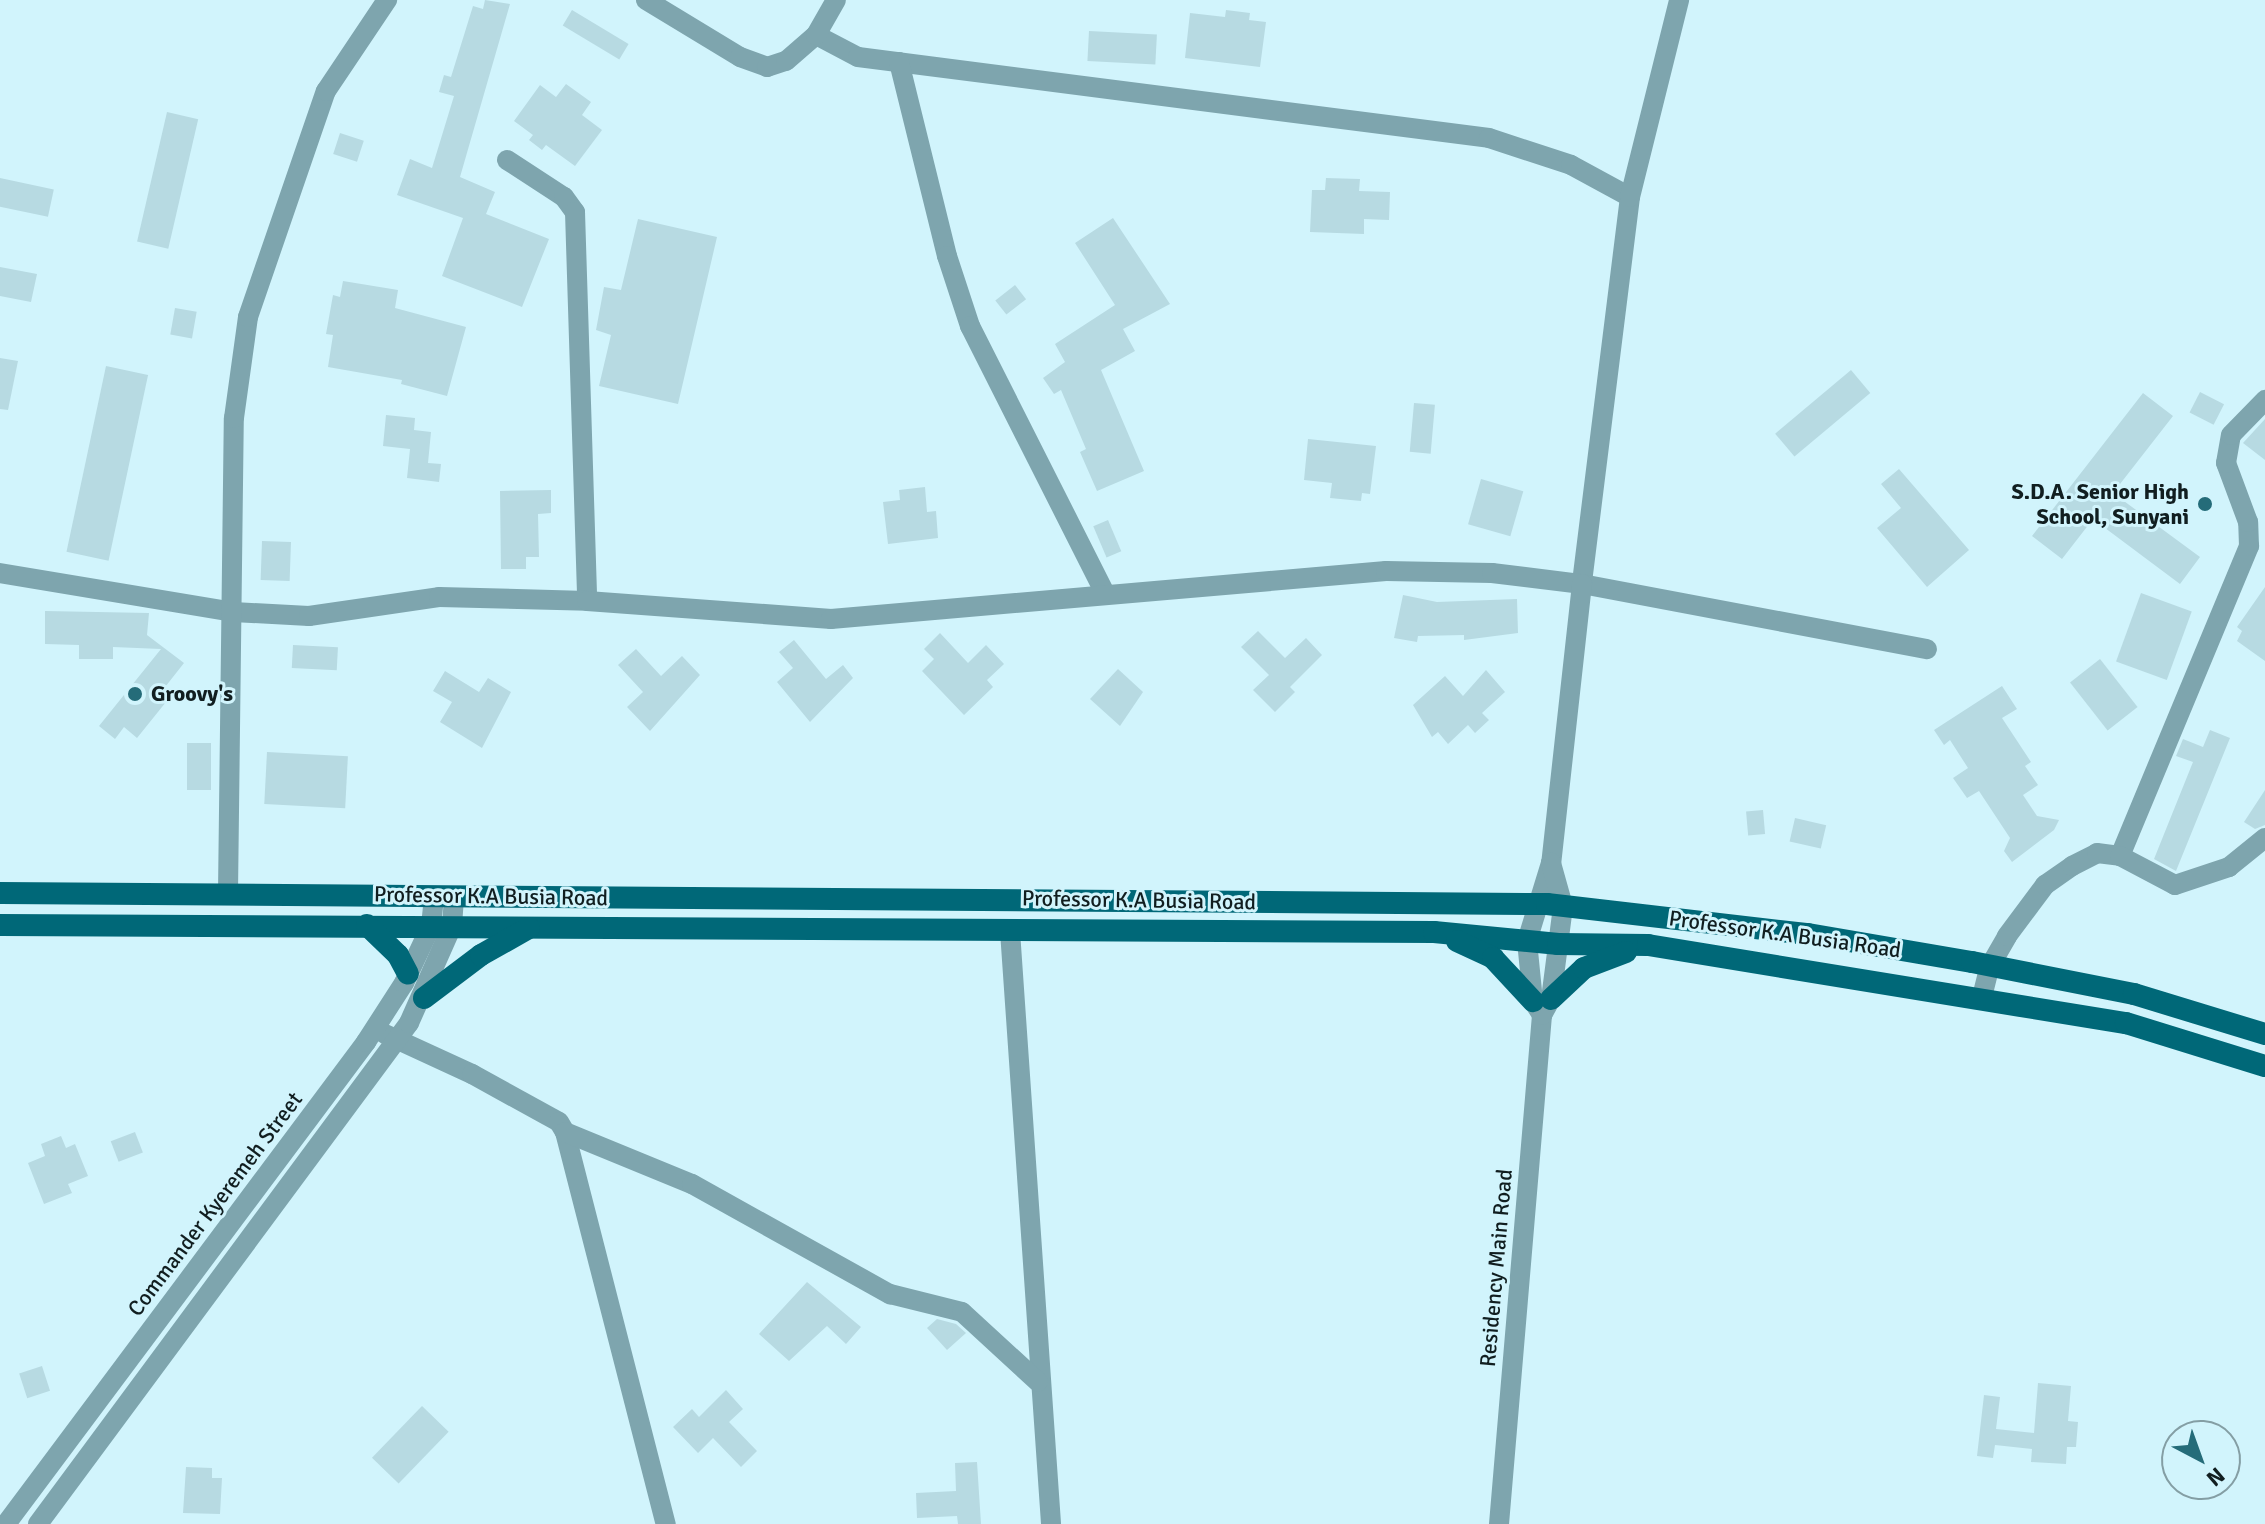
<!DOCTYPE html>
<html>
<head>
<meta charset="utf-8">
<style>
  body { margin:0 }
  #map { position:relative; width:2265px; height:1524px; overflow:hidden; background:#d1f4fc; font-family:Signika,sans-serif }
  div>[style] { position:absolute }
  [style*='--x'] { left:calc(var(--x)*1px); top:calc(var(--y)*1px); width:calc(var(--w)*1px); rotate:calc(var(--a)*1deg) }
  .building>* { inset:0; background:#b7dae2; transform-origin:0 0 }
  .minor>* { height:20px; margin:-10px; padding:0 10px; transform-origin:10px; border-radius:10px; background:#7ea5ae }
  .primary>* { height:22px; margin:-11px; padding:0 11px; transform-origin:11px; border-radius:11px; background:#006878 }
  .dots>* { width:22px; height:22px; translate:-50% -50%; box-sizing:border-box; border:4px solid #d1f4fc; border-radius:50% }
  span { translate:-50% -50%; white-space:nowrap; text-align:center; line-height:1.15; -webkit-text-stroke:6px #d1f4fc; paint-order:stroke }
  .poi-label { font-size:22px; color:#111e20; font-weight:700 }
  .right { translate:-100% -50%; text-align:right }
  .left { translate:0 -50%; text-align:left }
  .street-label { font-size:22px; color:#111e20 }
  .north { position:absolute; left:2161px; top:1420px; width:80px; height:80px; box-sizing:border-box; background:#d1f4fc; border:2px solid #849ea4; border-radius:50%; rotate:139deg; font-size:22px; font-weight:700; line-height:32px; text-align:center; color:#111e20 }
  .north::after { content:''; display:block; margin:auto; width:28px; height:36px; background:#256c79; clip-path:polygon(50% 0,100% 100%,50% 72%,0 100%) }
</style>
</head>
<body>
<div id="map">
  <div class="building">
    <i style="clip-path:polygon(485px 0,510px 4px,460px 177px,495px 192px,486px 214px,549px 239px,522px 307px,442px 276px,463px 218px,397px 195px,410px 159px,432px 168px,454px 96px,439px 92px,444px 75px,451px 77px,473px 6px,483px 9px)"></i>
    <i style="left:572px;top:10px;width:66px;height:18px;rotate:31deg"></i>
    <i style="clip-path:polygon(1226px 10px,1250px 13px,1249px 20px,1266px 22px,1260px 67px,1185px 58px,1190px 13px,1225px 17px)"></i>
    <i style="left:1089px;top:31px;width:68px;height:30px;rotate:3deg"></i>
    <i style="clip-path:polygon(566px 84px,591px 102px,582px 115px,602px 130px,575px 166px,546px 145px,542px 150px,529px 140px,533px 135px,514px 121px,540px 85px,556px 97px)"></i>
    <i style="left:167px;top:112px;width:32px;height:133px;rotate:13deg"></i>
    <i style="left:340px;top:133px;width:25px;height:22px;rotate:18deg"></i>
    <i style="left:0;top:178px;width:55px;height:28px;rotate:12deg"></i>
    <i style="clip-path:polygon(1326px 178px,1360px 179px,1359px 191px,1390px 192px,1389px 220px,1364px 219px,1364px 234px,1310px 232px,1312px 190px,1325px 190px)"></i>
    <i style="clip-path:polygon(1113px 218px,1170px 304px,1123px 329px,1135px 351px,1101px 370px,1144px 471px,1097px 491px,1080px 452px,1086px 449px,1061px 390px,1054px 394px,1043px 378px,1065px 362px,1055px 344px,1115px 305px,1075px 243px)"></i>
    <i style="clip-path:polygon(638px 219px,717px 237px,678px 404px,599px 386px,611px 335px,596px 330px,604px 287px,621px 290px)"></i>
    <i style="clip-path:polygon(0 267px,37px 274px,31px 302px,0 296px)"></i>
    <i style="clip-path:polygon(343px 281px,398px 290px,395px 308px,466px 327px,447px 396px,401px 384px,402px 380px,328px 367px,333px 335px,326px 334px,333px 295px,340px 297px)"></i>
    <i style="left:1015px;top:285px;width:18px;height:25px;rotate:52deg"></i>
    <i style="left:175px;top:308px;width:22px;height:27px;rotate:10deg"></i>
    <i style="clip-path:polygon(0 358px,18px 361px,8px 410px,0 409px)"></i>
    <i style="left:106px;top:366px;width:43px;height:190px;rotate:12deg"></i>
    <i style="left:1851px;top:370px;width:30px;height:99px;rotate:50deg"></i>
    <i style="left:2200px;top:392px;width:27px;height:23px;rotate:27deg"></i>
    <i style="clip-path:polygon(2143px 393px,2173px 416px,2113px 493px,2200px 557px,2180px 584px,2093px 519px,2062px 559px,2032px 536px)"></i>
    <i style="left:1414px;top:403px;width:21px;height:49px;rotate:5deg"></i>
    <i style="clip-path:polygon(386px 415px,415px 418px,414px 430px,431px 432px,428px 463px,441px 464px,439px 482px,407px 478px,410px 449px,383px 446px)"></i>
    <i style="clip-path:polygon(2265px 419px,2265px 460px,2243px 443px)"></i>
    <i style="clip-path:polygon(1308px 439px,1376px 446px,1370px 494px,1362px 493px,1361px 501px,1330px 498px,1332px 483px,1304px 480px)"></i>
    <i style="clip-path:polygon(1899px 469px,1969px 550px,1927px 587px,1877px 528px,1901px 508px,1881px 484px)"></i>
    <i style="left:1481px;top:479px;width:44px;height:47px;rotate:16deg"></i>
    <i style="clip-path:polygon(925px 487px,927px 512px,936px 511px,938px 538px,888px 544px,883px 502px,900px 500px,899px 490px)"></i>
    <i style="clip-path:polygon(551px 490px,551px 513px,538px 514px,539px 557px,526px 557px,526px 569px,501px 569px,500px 491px)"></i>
    <i style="left:1108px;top:520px;width:34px;height:16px;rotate:67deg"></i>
    <i style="left:262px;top:541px;width:29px;height:39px;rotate:2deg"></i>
    <i style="clip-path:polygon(2265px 587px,2265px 661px,2237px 641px,2242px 631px,2237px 627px)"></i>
    <i style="left:2141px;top:593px;width:54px;height:73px;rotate:20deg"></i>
    <i style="clip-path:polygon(1403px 595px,1437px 602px,1517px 599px,1518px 633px,1464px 640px,1464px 635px,1418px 636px,1417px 642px,1394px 638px)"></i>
    <i style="clip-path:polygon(45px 611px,149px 613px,147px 635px,184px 663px,158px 696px,166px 702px,137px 738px,124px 727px,115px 739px,99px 726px,161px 649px,113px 647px,113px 659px,79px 659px,79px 645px,45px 644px)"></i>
    <i style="clip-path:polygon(1258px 631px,1285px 658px,1306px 638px,1322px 655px,1290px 687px,1295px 692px,1275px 712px,1253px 690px,1269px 675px,1241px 647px)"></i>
    <i style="clip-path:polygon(940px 633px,968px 663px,986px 645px,1004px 664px,987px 680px,993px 687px,964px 715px,922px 671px,934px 659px,924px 649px)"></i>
    <i style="clip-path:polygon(794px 640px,826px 679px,843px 665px,853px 678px,810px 722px,777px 682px,793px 668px,779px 652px)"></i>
    <i style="left:293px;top:645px;width:45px;height:23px;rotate:3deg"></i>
    <i style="clip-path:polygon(636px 649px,661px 676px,682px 656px,700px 675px,650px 731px,627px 707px,643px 692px,618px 665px)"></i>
    <i style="left:2100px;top:659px;width:61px;height:38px;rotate:52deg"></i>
    <i style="clip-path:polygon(1118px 669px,1143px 692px,1120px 726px,1090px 699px)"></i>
    <i style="clip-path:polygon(1486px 670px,1505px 692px,1482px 713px,1489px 720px,1475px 733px,1468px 725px,1448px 744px,1438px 732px,1432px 737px,1413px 705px,1445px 676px,1463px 696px)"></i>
    <i style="clip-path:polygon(445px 671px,479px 692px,488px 678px,511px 692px,482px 748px,440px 722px,452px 702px,433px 691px)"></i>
    <i style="clip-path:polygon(2002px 686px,2017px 709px,2002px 718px,2031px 762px,2025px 766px,2038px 785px,2023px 795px,2037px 816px,2059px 820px,2054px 830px,2012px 862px,2004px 851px,2010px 838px,1979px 791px,1967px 798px,1953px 778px,1968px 768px,1950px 740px,1944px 745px,1934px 730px)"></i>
    <i style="clip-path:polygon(2210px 730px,2230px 738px,2176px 871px,2154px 859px,2193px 762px,2176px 756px,2183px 739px,2203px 747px)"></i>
    <i style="left:211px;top:743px;width:47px;height:24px;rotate:90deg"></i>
    <i style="left:267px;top:752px;width:81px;height:52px;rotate:3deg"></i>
    <i style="clip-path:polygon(2265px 790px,2265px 825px,2255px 829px,2244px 822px)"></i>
    <i style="left:1763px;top:810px;width:24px;height:17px;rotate:85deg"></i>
    <i style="left:1795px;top:818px;width:32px;height:24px;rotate:13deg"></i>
    <i style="left:135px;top:1132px;width:22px;height:26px;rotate:69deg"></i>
    <i style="clip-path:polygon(61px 1136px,66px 1148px,75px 1144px,88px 1176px,68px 1184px,72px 1193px,44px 1204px,28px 1163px,45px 1156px,41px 1144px)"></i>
    <i style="clip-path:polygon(807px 1282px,861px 1327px,846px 1344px,827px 1326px,789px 1361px,759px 1334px)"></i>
    <i style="clip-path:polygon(937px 1319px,956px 1324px,966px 1333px,947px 1350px,927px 1328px)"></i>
    <i style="left:42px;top:1366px;width:26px;height:24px;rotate:72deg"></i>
    <i style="clip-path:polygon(2038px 1383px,2071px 1386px,2068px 1421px,2078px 1422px,2076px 1447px,2067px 1447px,2066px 1464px,2031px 1462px,2032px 1449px,1995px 1445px,1993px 1458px,1977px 1456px,1984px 1395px,2000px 1397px,1996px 1429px,2034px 1433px)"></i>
    <i style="clip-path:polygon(726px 1390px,743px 1409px,729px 1422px,757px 1451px,741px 1467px,713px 1438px,698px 1453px,673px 1427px,692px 1409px,699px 1417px)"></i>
    <i style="left:422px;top:1406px;width:37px;height:72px;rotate:44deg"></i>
    <i style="clip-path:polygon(977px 1462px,981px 1524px,958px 1524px,957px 1516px,917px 1518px,916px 1493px,956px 1491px,955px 1463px)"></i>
    <i style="clip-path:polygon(186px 1467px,212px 1468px,212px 1478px,222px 1478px,220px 1514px,183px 1513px)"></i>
  </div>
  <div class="minor">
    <i style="--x:646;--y:0;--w:110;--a:31.2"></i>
    <i style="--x:740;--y:57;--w:29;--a:20"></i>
    <i style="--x:767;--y:67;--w:20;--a:-18"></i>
    <i style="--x:786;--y:61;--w:40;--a:-41"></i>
    <i style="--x:816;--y:35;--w:47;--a:27.6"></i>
    <i style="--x:858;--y:57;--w:636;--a:7.31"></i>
    <i style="--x:1489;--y:138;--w:86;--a:18.2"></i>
    <i style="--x:1571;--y:165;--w:67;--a:28.5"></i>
    <i style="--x:1630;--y:197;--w:390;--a:97.1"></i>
    <i style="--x:1582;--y:584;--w:351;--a:10.7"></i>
    <i style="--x:816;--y:35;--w:40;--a:-60.3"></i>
    <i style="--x:899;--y:62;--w:200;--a:76.1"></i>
    <i style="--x:947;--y:256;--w:74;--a:71.8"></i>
    <i style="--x:970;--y:326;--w:301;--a:63.2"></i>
    <i style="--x:507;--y:160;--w:68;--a:33"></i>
    <i style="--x:564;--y:197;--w:19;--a:54"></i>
    <i style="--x:575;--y:212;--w:389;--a:88.2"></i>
    <i style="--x:1630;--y:197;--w:203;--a:-76"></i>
    <i style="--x:0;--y:573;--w:236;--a:9.5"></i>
    <i style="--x:233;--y:612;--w:76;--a:3"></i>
    <i style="--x:309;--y:616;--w:131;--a:-8.3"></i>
    <i style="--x:439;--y:597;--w:148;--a:1.5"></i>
    <i style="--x:587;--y:601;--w:245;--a:4.2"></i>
    <i style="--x:831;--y:619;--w:557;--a:-4.94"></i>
    <i style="--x:1386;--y:571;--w:106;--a:1.1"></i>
    <i style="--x:1492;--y:573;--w:91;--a:7"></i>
    <i style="--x:1582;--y:584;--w:281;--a:96.3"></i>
    <i style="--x:1551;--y:863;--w:82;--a:107.1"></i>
    <i style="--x:1527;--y:941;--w:60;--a:84.3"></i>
    <i style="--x:1533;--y:1001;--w:17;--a:57"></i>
    <i style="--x:2120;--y:856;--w:336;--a:-67.4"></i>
    <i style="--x:2249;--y:546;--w:24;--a:-92"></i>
    <i style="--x:2248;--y:522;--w:63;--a:-110.4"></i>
    <i style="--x:2226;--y:463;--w:28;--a:-80"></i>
    <i style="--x:2231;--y:435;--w:49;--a:-45.8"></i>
    <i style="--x:228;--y:893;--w:475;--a:-89.3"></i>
    <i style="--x:234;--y:418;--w:102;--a:-82.1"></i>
    <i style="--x:248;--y:317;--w:239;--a:-71"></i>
    <i style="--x:326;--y:91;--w:110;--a:-56.2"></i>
    <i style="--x:1010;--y:931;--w:594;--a:86.04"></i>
    <i style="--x:1982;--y:997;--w:32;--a:-76"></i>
    <i style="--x:1990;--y:966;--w:34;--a:-60"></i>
    <i style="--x:2007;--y:936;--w:64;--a:-53.3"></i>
    <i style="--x:2045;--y:885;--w:33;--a:-35"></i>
    <i style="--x:2072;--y:866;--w:28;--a:-27"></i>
    <i style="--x:2097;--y:853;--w:23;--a:7"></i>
    <i style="--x:2120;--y:856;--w:62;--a:27.8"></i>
    <i style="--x:2175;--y:885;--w:57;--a:-18.4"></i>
    <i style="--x:2229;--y:867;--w:46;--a:-38.9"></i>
    <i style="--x:385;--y:1034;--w:96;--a:24.7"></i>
    <i style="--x:472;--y:1074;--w:99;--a:28.9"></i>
    <i style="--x:559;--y:1122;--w:12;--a:59"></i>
    <i style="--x:565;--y:1132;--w:405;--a:75.6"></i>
    <i style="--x:565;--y:1132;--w:137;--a:22.3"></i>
    <i style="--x:692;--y:1184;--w:227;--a:29.1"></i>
    <i style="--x:890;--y:1294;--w:74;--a:14"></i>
    <i style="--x:962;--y:1312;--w:103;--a:42.6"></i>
    <i style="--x:6;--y:1524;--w:602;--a:-53.24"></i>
    <i style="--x:366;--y:1042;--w:70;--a:-57.2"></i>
    <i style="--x:404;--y:983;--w:63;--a:-64.7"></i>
    <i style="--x:431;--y:926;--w:28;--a:-84"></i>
    <i style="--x:38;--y:1524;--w:623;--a:-53.48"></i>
    <i style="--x:409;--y:1023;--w:106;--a:-66.1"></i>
    <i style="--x:452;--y:926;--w:27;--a:-86"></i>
    <i style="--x:1499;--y:1524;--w:511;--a:-85.17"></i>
    <i style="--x:1542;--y:1015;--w:18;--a:-61"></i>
    <i style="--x:1551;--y:999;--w:94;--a:-82.6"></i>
    <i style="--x:1563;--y:906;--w:45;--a:-105.6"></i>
  </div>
  <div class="primary">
    <i style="--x:0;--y:893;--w:1547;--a:0.41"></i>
    <i style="--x:1547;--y:904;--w:263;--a:6.6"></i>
    <i style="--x:1808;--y:934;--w:166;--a:9.7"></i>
    <i style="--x:1972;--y:962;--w:165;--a:11.2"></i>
    <i style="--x:2134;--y:994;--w:137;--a:17"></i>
    <i style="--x:0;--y:925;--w:1434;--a:0.28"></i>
    <i style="--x:1434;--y:932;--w:125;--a:5.5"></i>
    <i style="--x:1558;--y:944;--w:90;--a:0.6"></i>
    <i style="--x:1648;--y:945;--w:484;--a:9.3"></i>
    <i style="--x:2126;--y:1023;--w:145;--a:17.2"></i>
    <i style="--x:367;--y:925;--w:43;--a:44.1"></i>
    <i style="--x:398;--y:955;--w:21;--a:62"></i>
    <i style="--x:1457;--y:941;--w:40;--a:25"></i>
    <i style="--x:1493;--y:958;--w:59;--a:47.1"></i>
    <i style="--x:424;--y:998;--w:71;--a:-37"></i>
    <i style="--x:481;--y:955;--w:55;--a:-29.4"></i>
    <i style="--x:1551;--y:999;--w:45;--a:-43.2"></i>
    <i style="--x:1584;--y:968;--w:45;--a:-20.9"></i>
  </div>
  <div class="dots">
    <i style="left:2205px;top:504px;background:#256c79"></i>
    <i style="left:135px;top:694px;background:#256c79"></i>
  </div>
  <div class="poi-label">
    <span class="right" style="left:2189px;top:504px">S.D.A. Senior High<br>School, Sunyani</span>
    <span class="left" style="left:151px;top:694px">Groovy's</span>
  </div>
  <div class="street-label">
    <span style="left:491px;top:896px;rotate:1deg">Professor K.A Busia Road</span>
    <span style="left:1139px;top:900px;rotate:1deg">Professor K.A Busia Road</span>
    <span style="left:1785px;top:934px;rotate:8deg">Professor K.A Busia Road</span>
    <span style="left:215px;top:1204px;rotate:-53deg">Commander Kyeremeh Street</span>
    <span style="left:1496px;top:1268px;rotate:-85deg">Residency Main Road</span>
  </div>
  <div class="north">N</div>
</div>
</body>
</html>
